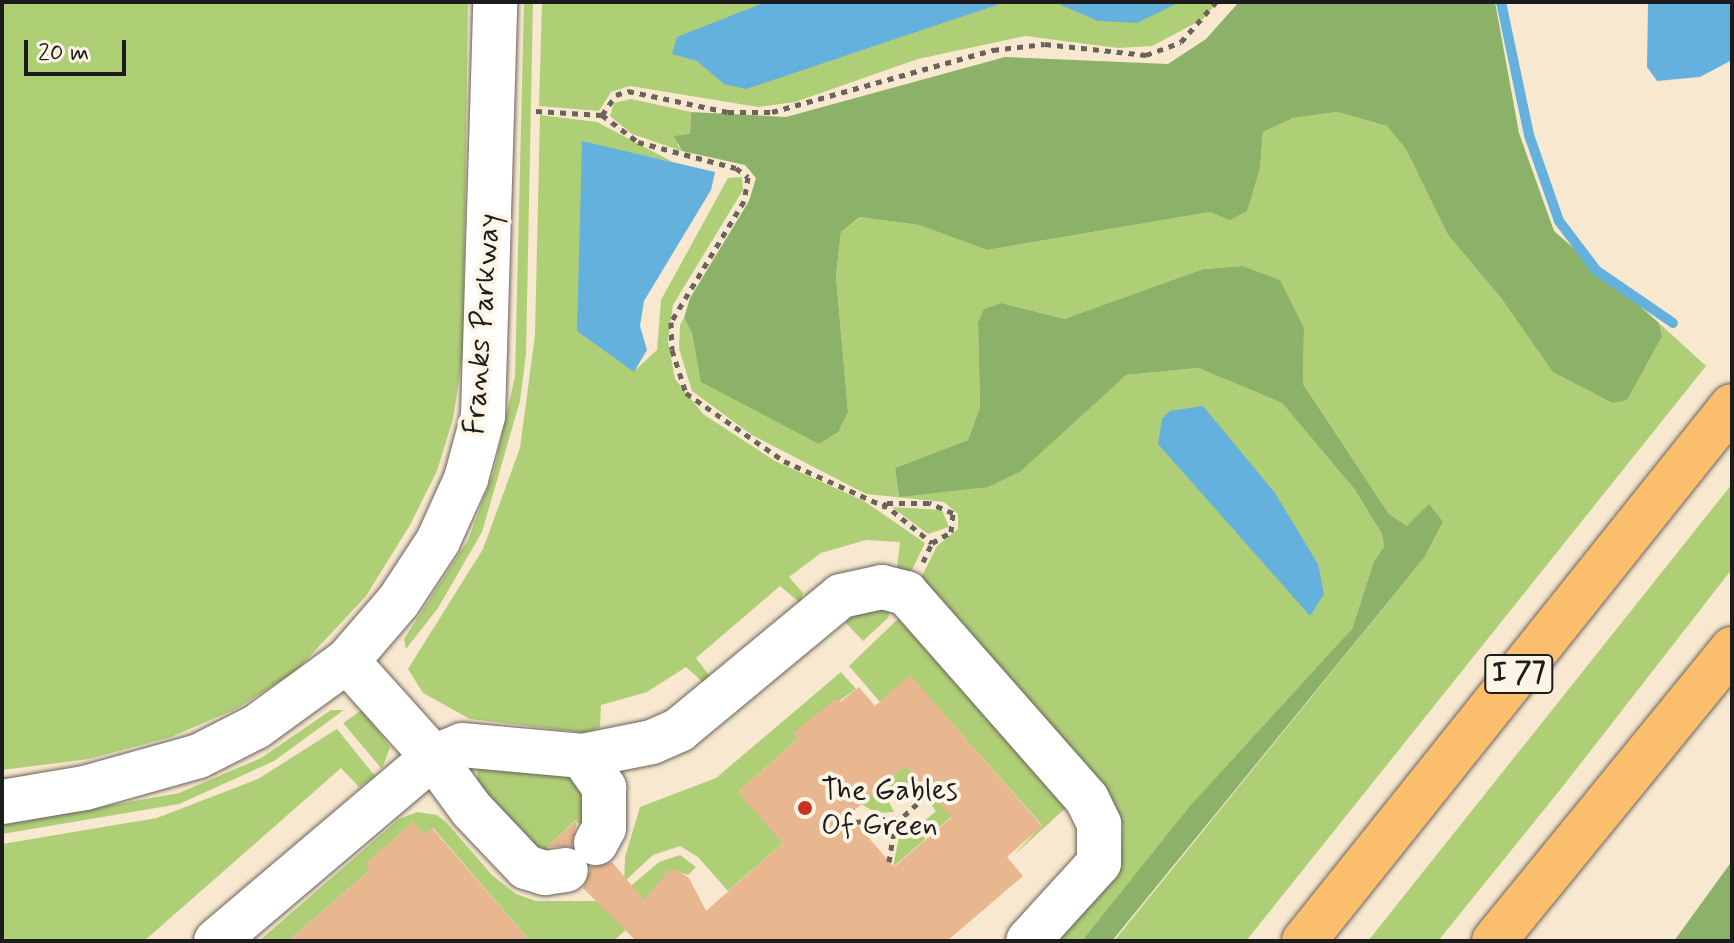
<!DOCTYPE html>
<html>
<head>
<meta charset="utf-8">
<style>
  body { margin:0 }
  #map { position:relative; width:1734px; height:943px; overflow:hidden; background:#f8e8d0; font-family:Mynerve,sans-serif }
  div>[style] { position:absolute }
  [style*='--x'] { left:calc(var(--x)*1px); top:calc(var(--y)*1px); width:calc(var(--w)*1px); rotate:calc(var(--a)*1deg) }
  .green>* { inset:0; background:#afcf77 }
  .forest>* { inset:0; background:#8bb268 }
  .water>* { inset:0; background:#64b1dd }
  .stream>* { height:10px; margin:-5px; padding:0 5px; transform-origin:5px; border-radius:5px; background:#64b1dd }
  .building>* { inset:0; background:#e8b790 }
  .path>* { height:5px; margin-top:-2.5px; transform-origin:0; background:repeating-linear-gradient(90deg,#69635b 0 6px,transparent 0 12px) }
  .roads { filter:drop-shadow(0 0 2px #69635b) drop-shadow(0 0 2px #69635b) }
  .minor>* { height:44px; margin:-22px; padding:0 22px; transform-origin:22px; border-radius:22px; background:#fff }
  .highway>* { height:44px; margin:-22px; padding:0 22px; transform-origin:22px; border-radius:22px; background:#fabe6d }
  .dots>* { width:22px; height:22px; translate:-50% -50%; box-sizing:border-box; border:4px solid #fcf5e5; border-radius:50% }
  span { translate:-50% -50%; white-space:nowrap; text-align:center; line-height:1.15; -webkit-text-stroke:8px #fcf5e5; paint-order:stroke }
  .shield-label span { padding:2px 6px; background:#fcf5e5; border:2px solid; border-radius:6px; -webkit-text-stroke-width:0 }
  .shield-label { font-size:28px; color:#1c1c1c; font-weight:700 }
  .street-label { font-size:30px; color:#1c1c1c }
  .poi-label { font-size:30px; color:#1c1c1c }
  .left { translate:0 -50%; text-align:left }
  .frame { position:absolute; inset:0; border:4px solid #1c1c1c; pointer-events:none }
  .scale { position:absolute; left:24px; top:40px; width:102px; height:36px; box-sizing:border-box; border:4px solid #1c1c1c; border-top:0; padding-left:10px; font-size:24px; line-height:28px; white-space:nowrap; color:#1c1c1c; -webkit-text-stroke:6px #fcf5e5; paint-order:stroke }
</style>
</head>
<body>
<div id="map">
  <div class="green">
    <i style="clip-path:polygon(2px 2px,468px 2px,463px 354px,453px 419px,437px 471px,410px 525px,366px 596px,296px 671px,236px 709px,171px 737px,89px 759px,2px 770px)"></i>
    <i style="clip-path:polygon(524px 2px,533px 2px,526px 354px,520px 401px,482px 532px,438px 608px,406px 649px,404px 639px,468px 540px,494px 471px,515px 376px)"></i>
    <i style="clip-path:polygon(542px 2px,1218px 2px,1203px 19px,1152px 46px,1118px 48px,1025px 36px,918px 59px,795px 102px,758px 107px,630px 86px,611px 92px,599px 111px,539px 106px)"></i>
    <i style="clip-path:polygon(631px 99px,691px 112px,690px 134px,677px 144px,682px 151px,632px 134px,610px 116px,614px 103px)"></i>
    <i style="clip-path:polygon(1337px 112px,1387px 126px,1407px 149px,1448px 235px,1502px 299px,1662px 336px,1659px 323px,1706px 366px,1246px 941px,1114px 941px,1424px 558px,1443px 522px,1407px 526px,1389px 514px,1303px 384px,1304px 328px,1242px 266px,1203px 269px,1064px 319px,1002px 303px,978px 323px,980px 407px,968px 440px,895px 468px,899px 497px,1085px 407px,1126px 375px,1198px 368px,1282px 403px,1355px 490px,1382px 534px,1384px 547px,1374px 561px,1352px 629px,1082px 941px,1054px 941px,1120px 855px,1123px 829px,1109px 792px,920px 580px,937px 546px,958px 529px,958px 514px,944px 502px,866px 494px,752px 435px,692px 391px,679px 349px,680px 325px,684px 318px,692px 333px,702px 382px,848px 412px,836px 276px,841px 232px,861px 217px,919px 225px,987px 250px,1210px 212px,1230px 219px,1260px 168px,1263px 132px,1293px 118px)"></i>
    <i style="clip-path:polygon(540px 115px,597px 122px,673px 162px,582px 142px,634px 371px,657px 350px,661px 300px,728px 178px,742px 177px,743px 190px,673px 305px,668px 341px,675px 379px,703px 414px,775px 461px,864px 501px,925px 543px,910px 574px,897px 568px,900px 542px,866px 540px,821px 553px,789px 577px,803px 593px,800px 603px,780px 586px,696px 658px,711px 678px,705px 684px,686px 667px,647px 692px,601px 705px,600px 727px,587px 733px,470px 719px,423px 693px,408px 669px,483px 549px,520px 448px,535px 335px)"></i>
    <i style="clip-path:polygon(1732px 484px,1732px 569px,1560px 790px,1438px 941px,1368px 941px)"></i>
    <i style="clip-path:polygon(892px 507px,942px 510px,949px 527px,928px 534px)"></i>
    <i style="clip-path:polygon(891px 608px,888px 618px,863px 641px,846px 623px,846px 615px)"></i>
    <i style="clip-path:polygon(902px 615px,1069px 805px,1014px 855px,1042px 825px,910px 676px,880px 702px,849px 666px)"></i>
    <i style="clip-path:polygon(841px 672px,856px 689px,794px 733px,798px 739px,739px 791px,783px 843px,728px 891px,698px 857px,680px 846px,653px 855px,624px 882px,625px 857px,640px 807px,716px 778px)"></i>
    <i style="clip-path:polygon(331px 710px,344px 710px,274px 761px,179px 804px,2px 834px,2px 825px,179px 793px,261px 758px)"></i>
    <i style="clip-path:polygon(362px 710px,390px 747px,382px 769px,343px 723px)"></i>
    <i style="clip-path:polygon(337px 729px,375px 776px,359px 787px,341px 768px,144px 941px,2px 941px,2px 844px,157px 818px,258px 779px)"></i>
    <i style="clip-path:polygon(911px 761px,915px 765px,910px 770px,924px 786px,918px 790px,911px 782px,888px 800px,894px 812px,877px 813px,861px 804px)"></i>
    <i style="clip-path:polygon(478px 766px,561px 772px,582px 784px,584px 828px,576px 820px,547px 847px,552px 854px,544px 854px,499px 812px,477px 780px)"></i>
    <i style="clip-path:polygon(934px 797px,957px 812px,893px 867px,901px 827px,907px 823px,914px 830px,936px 811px,929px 802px)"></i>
    <i style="clip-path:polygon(417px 812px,437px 815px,447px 823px,492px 875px,516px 894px,536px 901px,598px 901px,626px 930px,613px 941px,530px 941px,433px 828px,425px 835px,413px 822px,366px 864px,370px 870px,288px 941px,259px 941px,399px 819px)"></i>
    <i style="clip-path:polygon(680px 855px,696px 867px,688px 875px,672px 870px,643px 909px,626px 890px,659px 862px)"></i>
  </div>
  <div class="forest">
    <i style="clip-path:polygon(1239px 2px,1495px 2px,1519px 133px,1554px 231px,1659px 323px,1662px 336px,1627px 400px,1613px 403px,1553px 372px,1502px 299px,1448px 235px,1406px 149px,1387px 126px,1337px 112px,1293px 118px,1263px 132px,1260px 168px,1247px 211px,1230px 220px,1210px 212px,987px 250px,919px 225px,860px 217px,841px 232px,836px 276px,848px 412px,838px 432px,819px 444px,701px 382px,692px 333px,684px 318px,690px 298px,749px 201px,756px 178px,745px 165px,682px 151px,674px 136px,690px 134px,691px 112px,786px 117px,1005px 57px,1168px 64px,1206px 39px)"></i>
    <i style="clip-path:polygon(1242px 266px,1280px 280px,1304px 328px,1303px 384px,1389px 514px,1407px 526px,1429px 504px,1443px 522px,1424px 558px,1112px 941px,1082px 941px,1190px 806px,1352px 629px,1374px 561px,1384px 547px,1382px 534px,1355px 490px,1282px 403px,1198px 368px,1126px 375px,1021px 471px,988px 487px,899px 497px,895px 468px,968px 440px,980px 407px,978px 323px,984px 309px,1002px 303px,1064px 319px,1203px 269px)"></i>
    <i style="clip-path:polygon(1732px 861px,1732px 941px,1674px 941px)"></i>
  </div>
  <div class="water">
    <i style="clip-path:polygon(766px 2px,1006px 2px,746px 89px,724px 84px,697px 61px,672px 54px,677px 37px)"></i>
    <i style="clip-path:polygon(1054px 2px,1180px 2px,1137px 23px,1098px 21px)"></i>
    <i style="clip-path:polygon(1648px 2px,1732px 2px,1732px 60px,1700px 77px,1657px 81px,1647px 67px)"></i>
    <i style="clip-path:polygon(582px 141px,715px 172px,711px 190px,644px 301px,640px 326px,647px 350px,634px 372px,577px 331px)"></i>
    <i style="clip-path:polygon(1203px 406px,1275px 493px,1318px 564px,1324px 594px,1310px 616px,1158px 444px,1162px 419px,1170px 411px)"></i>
  </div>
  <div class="stream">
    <i style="--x:1501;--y:2;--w:136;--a:78.1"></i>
    <i style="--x:1529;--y:135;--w:91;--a:70.8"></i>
    <i style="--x:1559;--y:221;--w:63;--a:52.8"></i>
    <i style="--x:1597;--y:271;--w:92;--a:34.4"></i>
  </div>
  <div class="building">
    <i style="clip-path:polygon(evenodd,910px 675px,1042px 826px,1007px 857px,1023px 876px,947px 941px,636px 941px,583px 888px,591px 867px,612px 862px,644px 900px,669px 870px,677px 870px,689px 878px,706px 911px,783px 843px,738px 792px,798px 739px,793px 733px,837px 698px,840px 702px,859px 687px,875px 706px,910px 675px,906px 766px,952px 817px,894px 867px,849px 815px,906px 766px)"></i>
    <i style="clip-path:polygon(577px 820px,572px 846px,547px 847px)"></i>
    <i style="clip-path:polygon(413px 822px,425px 835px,432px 828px,530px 941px,288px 941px,370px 870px,365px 864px)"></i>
  </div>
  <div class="path">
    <i style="--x:536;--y:111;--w:66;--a:3.5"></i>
    <i style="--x:602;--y:115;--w:24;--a:-55"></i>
    <i style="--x:616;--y:95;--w:13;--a:-18"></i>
    <i style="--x:628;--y:91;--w:102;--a:11.9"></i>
    <i style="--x:728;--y:112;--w:44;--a:0"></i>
    <i style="--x:772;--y:112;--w:230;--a:-15.7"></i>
    <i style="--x:993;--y:50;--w:52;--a:-6.6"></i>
    <i style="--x:1045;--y:44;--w:102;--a:6.2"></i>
    <i style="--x:1146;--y:55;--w:37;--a:-20"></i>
    <i style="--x:1181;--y:42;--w:53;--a:-48.8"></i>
    <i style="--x:602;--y:115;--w:45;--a:36.9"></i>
    <i style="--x:638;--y:142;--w:101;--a:14.9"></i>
    <i style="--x:736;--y:168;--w:15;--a:37"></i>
    <i style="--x:748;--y:177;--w:24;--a:99"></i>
    <i style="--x:744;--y:201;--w:141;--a:121.1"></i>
    <i style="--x:671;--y:322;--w:28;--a:88"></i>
    <i style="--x:672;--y:350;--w:45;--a:72"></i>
    <i style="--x:686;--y:393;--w:119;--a:34.8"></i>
    <i style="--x:784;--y:461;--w:112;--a:24.3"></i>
    <i style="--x:923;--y:562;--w:21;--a:-65"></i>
    <i style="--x:932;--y:543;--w:22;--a:-30"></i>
    <i style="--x:951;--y:532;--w:19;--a:-84"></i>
    <i style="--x:953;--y:513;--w:26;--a:-157"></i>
    <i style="--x:929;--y:503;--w:46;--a:180"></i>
    <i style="--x:883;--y:503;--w:63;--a:39.2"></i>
    <i style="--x:855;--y:822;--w:43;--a:-5.3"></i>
    <i style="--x:889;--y:862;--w:38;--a:-81"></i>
    <i style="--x:895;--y:824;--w:47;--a:-42.4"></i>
  </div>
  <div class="roads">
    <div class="minor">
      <i style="--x:347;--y:661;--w:129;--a:48.1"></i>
      <i style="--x:433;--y:757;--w:31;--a:-22"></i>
      <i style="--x:462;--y:745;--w:121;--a:5.2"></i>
      <i style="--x:582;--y:756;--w:71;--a:-11.3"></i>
      <i style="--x:652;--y:742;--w:30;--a:-24"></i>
      <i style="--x:679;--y:730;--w:210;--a:-39.6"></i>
      <i style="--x:841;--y:596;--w:42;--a:-12.4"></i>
      <i style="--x:882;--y:587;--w:25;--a:14"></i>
      <i style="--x:906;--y:593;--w:274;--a:48.7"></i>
      <i style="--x:1087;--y:799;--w:28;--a:64"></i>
      <i style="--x:1099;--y:824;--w:39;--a:90"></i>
      <i style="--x:1099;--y:863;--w:105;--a:132.3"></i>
      <i style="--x:582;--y:756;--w:39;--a:55"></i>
      <i style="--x:604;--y:788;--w:40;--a:90"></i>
      <i style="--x:604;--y:828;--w:17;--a:118"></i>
      <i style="--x:2;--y:802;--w:84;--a:-9.6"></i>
      <i style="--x:85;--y:788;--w:118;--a:-15.7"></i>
      <i style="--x:199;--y:756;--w:64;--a:-27"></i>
      <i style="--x:256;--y:727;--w:112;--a:-36"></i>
      <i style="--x:347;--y:661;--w:78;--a:-49.2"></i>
      <i style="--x:398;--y:602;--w:73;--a:-56.7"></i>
      <i style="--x:438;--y:541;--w:68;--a:-65.7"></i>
      <i style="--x:466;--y:479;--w:65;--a:-74.9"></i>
      <i style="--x:483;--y:416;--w:414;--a:-88.3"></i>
      <i style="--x:216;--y:941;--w:285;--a:-40.3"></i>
      <i style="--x:433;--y:757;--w:66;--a:53.7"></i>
      <i style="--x:472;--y:810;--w:79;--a:46.5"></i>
      <i style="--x:526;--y:867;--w:20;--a:18"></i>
      <i style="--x:545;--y:873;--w:21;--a:-8"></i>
    </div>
    <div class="highway">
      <i style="--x:1304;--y:941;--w:685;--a:-51.34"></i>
      <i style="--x:1494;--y:941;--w:377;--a:-50.8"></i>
    </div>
  </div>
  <div class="dots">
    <i style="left:805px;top:808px;background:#c8321e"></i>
  </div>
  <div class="shield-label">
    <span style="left:1519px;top:674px">I 77</span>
  </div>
  <div class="street-label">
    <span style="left:483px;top:324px;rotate:-86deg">Franks Parkway</span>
  </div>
  <div class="poi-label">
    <span class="left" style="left:821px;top:808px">The Gables<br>Of Green</span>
  </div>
  <div class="frame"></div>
  <div class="scale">20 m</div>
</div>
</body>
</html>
